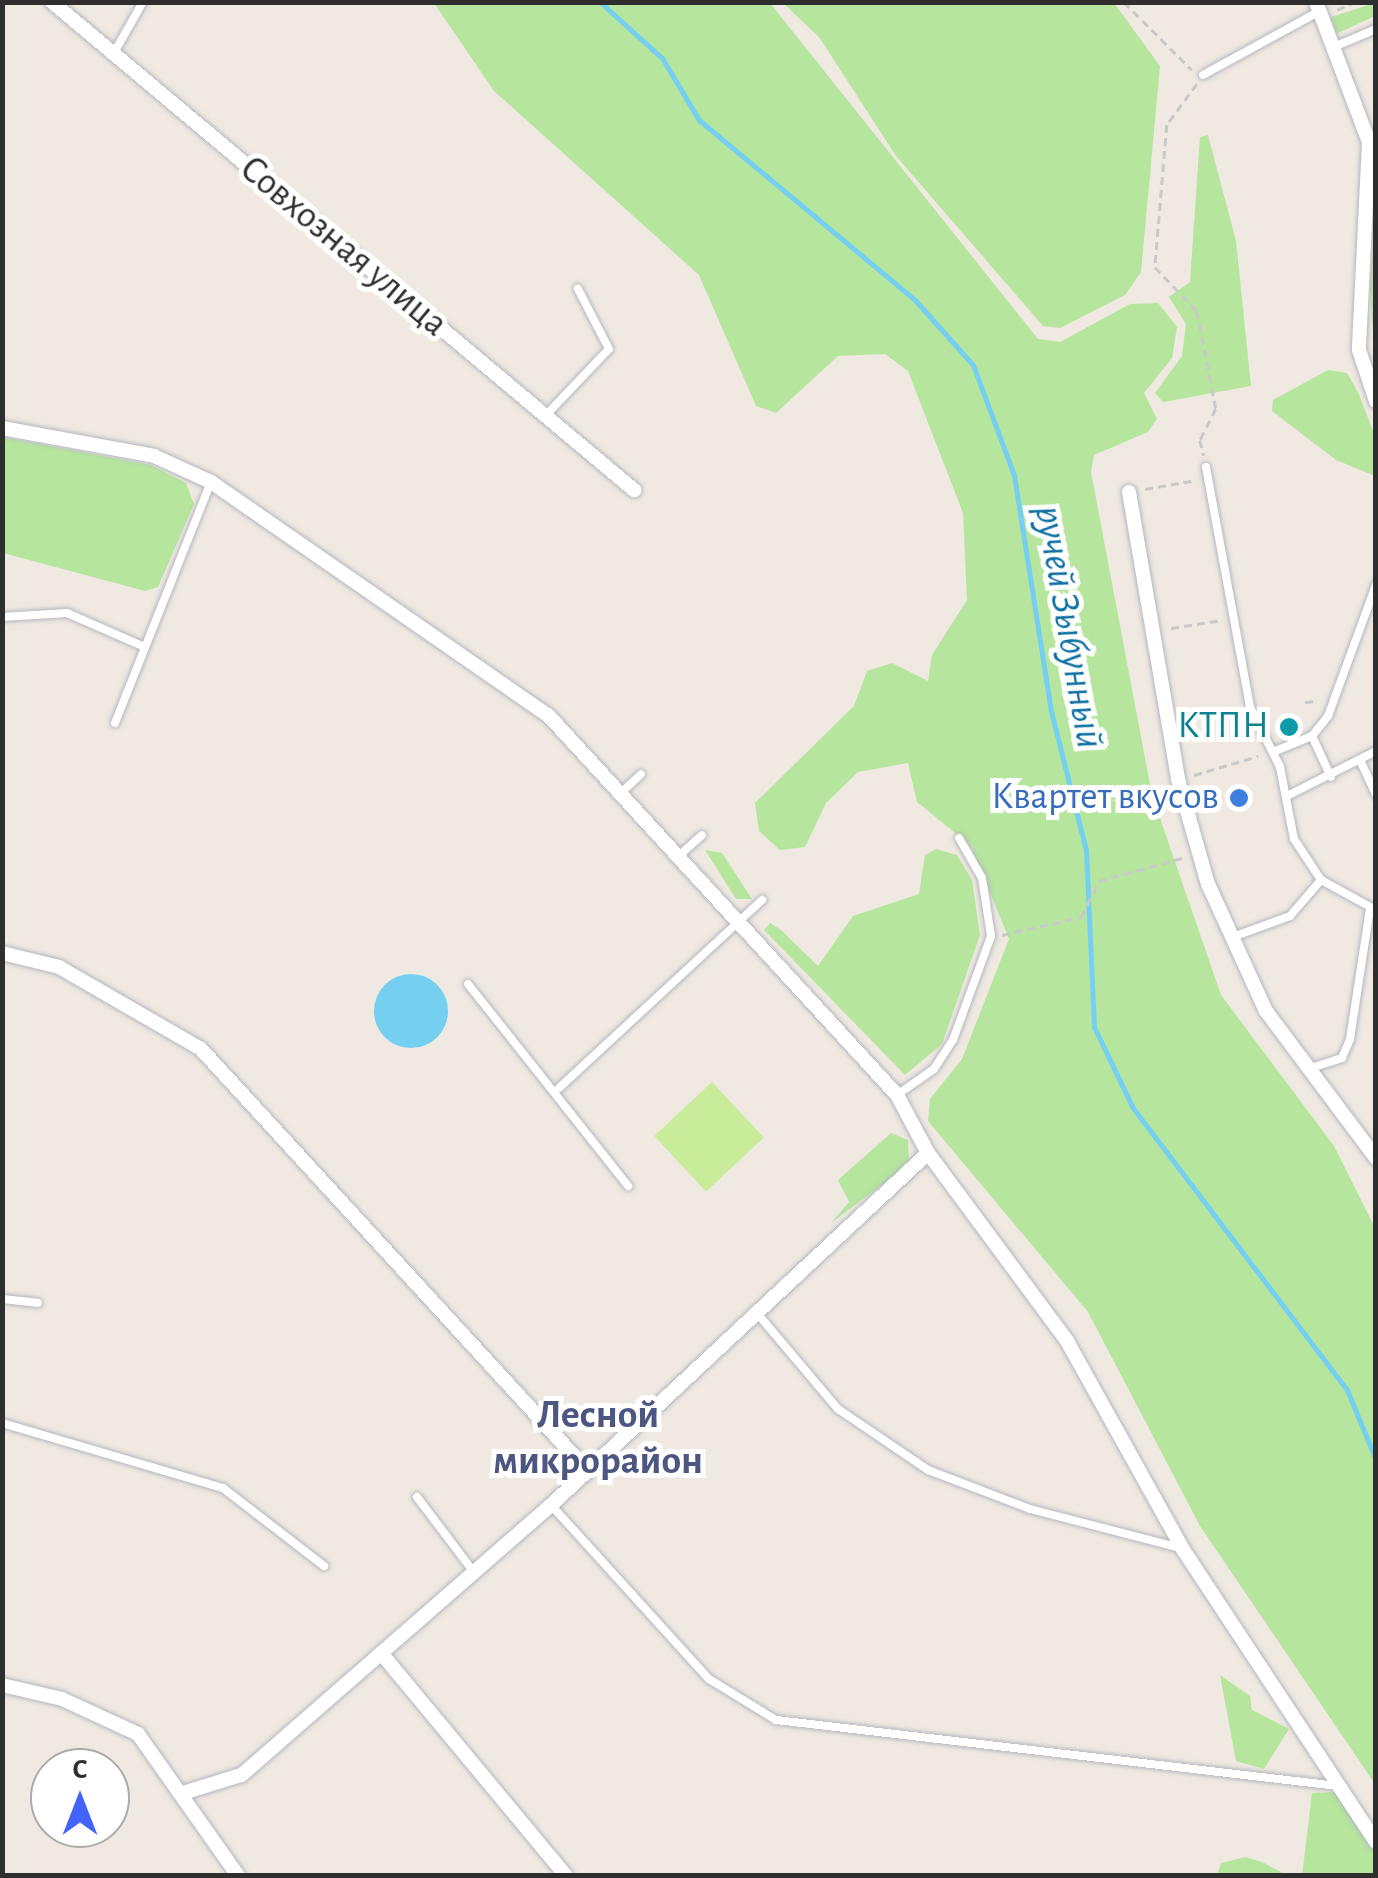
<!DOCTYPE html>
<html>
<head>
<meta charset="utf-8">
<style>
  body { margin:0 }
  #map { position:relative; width:1378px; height:1878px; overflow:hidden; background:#efe9e1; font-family:"Alegreya Sans",sans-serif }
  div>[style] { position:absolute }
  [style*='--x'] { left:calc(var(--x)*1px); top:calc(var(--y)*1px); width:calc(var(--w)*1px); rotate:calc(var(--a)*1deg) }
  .green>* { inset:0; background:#b6e59e }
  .pitch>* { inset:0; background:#c9ec9a; transform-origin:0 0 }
  .water>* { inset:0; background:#75cff0 }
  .round { border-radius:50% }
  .stream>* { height:5px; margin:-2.5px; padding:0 2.5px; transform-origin:2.5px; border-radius:2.5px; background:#75cff0 }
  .path>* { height:2.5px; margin-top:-1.25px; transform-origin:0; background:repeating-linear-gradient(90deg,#c9c9c9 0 8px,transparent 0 13px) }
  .roads { filter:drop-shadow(0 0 2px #b4b7c1) drop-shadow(0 0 2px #b4b7c1) }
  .lane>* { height:8px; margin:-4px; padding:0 4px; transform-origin:4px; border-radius:4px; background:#fff }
  .street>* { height:14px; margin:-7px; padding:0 7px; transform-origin:7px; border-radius:7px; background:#fff }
  .dots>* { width:28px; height:28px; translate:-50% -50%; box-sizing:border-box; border:5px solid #fff; border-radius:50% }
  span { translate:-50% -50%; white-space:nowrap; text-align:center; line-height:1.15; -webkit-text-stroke:10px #fff; paint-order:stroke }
  .street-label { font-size:38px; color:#2e2e2e }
  .culture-label { font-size:38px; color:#0d838f }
  .right { translate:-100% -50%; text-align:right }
  .shop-label { font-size:38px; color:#366cbe }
  .water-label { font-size:40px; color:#0d6fa3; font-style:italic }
  .neighbourhood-label { font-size:40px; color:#4d5680; font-weight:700 }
  .frame { position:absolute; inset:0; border:5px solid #2e2e2e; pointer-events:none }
  .north { position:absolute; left:30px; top:1748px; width:100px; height:100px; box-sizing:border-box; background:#fff; border:2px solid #ababab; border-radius:50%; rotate:0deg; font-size:28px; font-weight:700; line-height:40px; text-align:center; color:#2e2e2e }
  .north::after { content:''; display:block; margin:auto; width:35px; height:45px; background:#4264fb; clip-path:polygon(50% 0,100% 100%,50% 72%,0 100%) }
</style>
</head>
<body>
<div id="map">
  <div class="green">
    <i style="clip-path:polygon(434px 3px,770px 3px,1038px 339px,1060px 342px,1130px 304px,1158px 303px,1177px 327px,1172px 358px,1144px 393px,1157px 419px,1148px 432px,1094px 455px,1091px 472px,1152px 795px,1221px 995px,1334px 1146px,1375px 1228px,1375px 1784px,1200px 1526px,1088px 1312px,928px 1121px,930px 1099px,962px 1059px,1009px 939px,971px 846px,917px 802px,908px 763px,858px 772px,826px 803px,805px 847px,780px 850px,759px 831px,755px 803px,854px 706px,867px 671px,892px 663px,928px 681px,932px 655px,967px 600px,963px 513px,908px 371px,885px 354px,838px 356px,776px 413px,756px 406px,699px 275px,494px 91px)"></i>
    <i style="clip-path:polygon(783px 3px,1114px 3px,1160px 66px,1141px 272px,1125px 295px,1060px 328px,1043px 326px,896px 156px,819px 37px)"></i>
    <i style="clip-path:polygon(1375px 3px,1375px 16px,1336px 34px,1331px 17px)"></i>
    <i style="clip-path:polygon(1208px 135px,1236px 241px,1251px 386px,1163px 402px,1155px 393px,1182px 356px,1186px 324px,1169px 297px,1190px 282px,1200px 137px)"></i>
    <i style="clip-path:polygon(1375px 215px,1375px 364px,1370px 290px)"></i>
    <i style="clip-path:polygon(1328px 370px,1347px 373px,1358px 392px,1375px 436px,1375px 476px,1336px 460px,1272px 411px,1273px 400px)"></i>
    <i style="clip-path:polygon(3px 437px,151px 465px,186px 483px,194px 504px,158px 587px,145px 591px,3px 553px)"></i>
    <i style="clip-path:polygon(936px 849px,957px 855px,972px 880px,980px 935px,942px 1044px,905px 1075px,764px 930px,770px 923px,781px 930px,818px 966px,853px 916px,919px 894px,925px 855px)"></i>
    <i style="clip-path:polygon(705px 850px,722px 853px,752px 899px,736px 899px)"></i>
    <i style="clip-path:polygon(891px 1133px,908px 1140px,909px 1165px,831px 1223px,849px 1202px,838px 1180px)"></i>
    <i style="clip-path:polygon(1220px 1675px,1250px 1696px,1252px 1710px,1289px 1729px,1264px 1769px,1236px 1761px)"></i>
    <i style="clip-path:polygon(1338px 1792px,1375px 1851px,1375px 1875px,1302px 1876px,1312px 1793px)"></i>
    <i style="clip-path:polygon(1245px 1857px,1262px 1862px,1287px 1875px,1217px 1875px,1221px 1863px)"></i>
  </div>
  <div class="pitch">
    <i style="left:712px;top:1082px;width:76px;height:79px;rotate:47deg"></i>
  </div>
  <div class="water">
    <i class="round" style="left:374px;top:974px;width:74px;height:74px"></i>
  </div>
  <div class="stream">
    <i style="--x:600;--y:2;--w:84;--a:42.1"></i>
    <i style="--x:662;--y:58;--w:72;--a:59.2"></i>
    <i style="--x:699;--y:120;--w:281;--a:39.8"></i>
    <i style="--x:915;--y:300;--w:87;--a:48.3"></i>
    <i style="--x:973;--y:365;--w:117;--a:69.6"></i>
    <i style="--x:1014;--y:475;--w:239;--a:81.1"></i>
    <i style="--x:1051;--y:711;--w:143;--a:75.9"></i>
    <i style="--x:1086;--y:850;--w:177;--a:87.4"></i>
    <i style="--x:1094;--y:1027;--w:90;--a:64.3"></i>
    <i style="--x:1133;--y:1108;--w:354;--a:52.8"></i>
    <i style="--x:1347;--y:1390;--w:76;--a:67.5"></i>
  </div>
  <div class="path">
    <i style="--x:1124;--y:2;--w:96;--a:45"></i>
    <i style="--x:1337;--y:10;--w:20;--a:-24"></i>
    <i style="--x:1197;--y:84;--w:51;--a:126.2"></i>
    <i style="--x:1167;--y:125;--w:143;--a:94.8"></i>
    <i style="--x:1155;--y:267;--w:61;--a:46.3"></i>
    <i style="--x:1197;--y:311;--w:100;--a:79"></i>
    <i style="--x:1216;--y:409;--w:35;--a:117"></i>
    <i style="--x:1200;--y:440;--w:16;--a:76"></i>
    <i style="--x:1145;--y:489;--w:52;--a:-10"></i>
    <i style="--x:1171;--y:628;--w:52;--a:-8.9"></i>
    <i style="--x:1305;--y:702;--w:13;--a:-4"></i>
    <i style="--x:1194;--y:775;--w:67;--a:-16.5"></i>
    <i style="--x:1002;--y:935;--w:81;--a:-12.8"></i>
    <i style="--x:1081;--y:917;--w:40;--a:-63.4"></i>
    <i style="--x:1099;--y:881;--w:86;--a:-15.5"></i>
  </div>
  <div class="roads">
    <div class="lane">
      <i style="--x:1336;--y:46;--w:43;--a:-23"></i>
      <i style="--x:115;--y:51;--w:56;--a:-60.3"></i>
      <i style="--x:1203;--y:75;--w:133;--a:-28.7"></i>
      <i style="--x:548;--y:413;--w:88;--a:-46.4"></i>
      <i style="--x:609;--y:349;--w:68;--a:-117.3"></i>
      <i style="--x:1206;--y:467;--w:244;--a:79.6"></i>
      <i style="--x:1250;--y:707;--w:67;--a:63.4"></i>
      <i style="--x:1280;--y:767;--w:73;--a:79"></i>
      <i style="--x:1294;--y:839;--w:49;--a:56.6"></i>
      <i style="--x:1321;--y:880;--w:63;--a:28.6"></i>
      <i style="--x:2;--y:617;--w:65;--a:-3.5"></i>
      <i style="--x:67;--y:613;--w:82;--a:23.7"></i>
      <i style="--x:115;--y:723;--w:259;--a:-68.3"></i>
      <i style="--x:1312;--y:736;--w:45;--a:65.1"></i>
      <i style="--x:1273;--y:752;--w:42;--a:-22.3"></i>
      <i style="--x:1312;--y:736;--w:26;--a:-51"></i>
      <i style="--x:1328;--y:716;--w:140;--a:-69.9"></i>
      <i style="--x:1360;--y:760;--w:38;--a:65"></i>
      <i style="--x:624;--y:790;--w:23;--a:-43"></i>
      <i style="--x:1287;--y:796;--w:100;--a:-26.8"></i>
      <i style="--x:681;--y:854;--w:28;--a:-42"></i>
      <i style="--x:1230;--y:938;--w:64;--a:-20.1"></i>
      <i style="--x:1290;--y:916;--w:48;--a:-49.3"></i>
      <i style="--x:468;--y:984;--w:258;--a:51.6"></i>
      <i style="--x:1308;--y:1069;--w:36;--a:-18"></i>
      <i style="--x:1342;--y:1058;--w:21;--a:-67"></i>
      <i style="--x:1350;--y:1039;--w:133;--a:-81.3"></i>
      <i style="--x:559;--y:1088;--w:277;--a:-42.8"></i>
      <i style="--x:897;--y:1095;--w:45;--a:-35.1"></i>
      <i style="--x:934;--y:1069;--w:35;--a:-57"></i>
      <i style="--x:953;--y:1040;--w:111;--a:-69.9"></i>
      <i style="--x:991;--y:936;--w:59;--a:-98.8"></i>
      <i style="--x:982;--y:878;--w:46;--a:-119.9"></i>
      <i style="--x:2;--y:1299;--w:36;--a:6"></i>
      <i style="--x:756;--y:1312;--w:127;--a:49.8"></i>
      <i style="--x:838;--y:1409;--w:109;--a:34.1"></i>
      <i style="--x:928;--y:1470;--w:109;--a:20.9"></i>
      <i style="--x:1030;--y:1509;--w:156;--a:14.5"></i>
      <i style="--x:2;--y:1423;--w:230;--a:16.4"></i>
      <i style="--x:223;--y:1488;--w:128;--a:37.7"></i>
      <i style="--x:417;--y:1497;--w:93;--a:52.9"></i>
      <i style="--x:551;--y:1505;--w:235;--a:47.8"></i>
      <i style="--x:709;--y:1679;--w:79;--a:31.5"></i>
      <i style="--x:776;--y:1720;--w:566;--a:6.7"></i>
    </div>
    <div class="street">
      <i style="--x:52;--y:2;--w:760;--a:39.98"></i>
      <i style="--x:1316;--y:2;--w:150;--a:69.3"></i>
      <i style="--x:1369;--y:142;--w:208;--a:92.8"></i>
      <i style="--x:1359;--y:350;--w:54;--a:71.6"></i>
      <i style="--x:2;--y:428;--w:155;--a:10.4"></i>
      <i style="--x:154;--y:456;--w:63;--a:24.5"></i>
      <i style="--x:211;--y:482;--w:410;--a:34.7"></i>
      <i style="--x:548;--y:715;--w:516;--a:47.43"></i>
      <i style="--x:897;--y:1095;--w:66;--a:61.9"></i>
      <i style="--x:928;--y:1153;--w:516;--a:136.96"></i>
      <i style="--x:551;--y:1505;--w:411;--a:138.9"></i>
      <i style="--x:241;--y:1775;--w:58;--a:162.8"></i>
      <i style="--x:1129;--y:492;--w:291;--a:80.3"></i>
      <i style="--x:1178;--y:779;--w:109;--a:74.1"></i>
      <i style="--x:1208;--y:884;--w:140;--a:65.5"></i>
      <i style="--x:1266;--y:1011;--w:184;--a:53.2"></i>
      <i style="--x:2;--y:953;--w:59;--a:13.8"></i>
      <i style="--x:59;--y:967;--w:164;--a:30"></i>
      <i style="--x:201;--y:1049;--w:571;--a:47.48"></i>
      <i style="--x:928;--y:1153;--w:234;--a:53.5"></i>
      <i style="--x:1067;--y:1341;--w:237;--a:60.9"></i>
      <i style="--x:1182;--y:1548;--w:352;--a:56.6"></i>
      <i style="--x:381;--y:1653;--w:290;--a:50.3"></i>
      <i style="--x:2;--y:1685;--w:62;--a:13.1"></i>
      <i style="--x:62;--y:1699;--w:84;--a:24.7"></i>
      <i style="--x:138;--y:1734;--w:174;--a:54.8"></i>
    </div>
  </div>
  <div class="dots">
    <i style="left:1289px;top:727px;background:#0f9aa8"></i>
    <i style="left:1239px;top:798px;background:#3f7fe0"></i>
  </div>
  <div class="street-label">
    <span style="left:343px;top:247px;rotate:40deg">Совхозная улица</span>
  </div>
  <div class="culture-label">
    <span class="right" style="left:1269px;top:727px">КТПН</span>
  </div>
  <div class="shop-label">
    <span class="right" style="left:1219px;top:798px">Квартет вкусов</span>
  </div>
  <div class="water-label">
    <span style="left:1069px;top:627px;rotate:80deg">ручей Зыбунный</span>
  </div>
  <div class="neighbourhood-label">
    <span style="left:598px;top:1438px">Лесной<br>микрорайон</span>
  </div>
  <div class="frame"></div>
  <div class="north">С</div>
</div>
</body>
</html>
